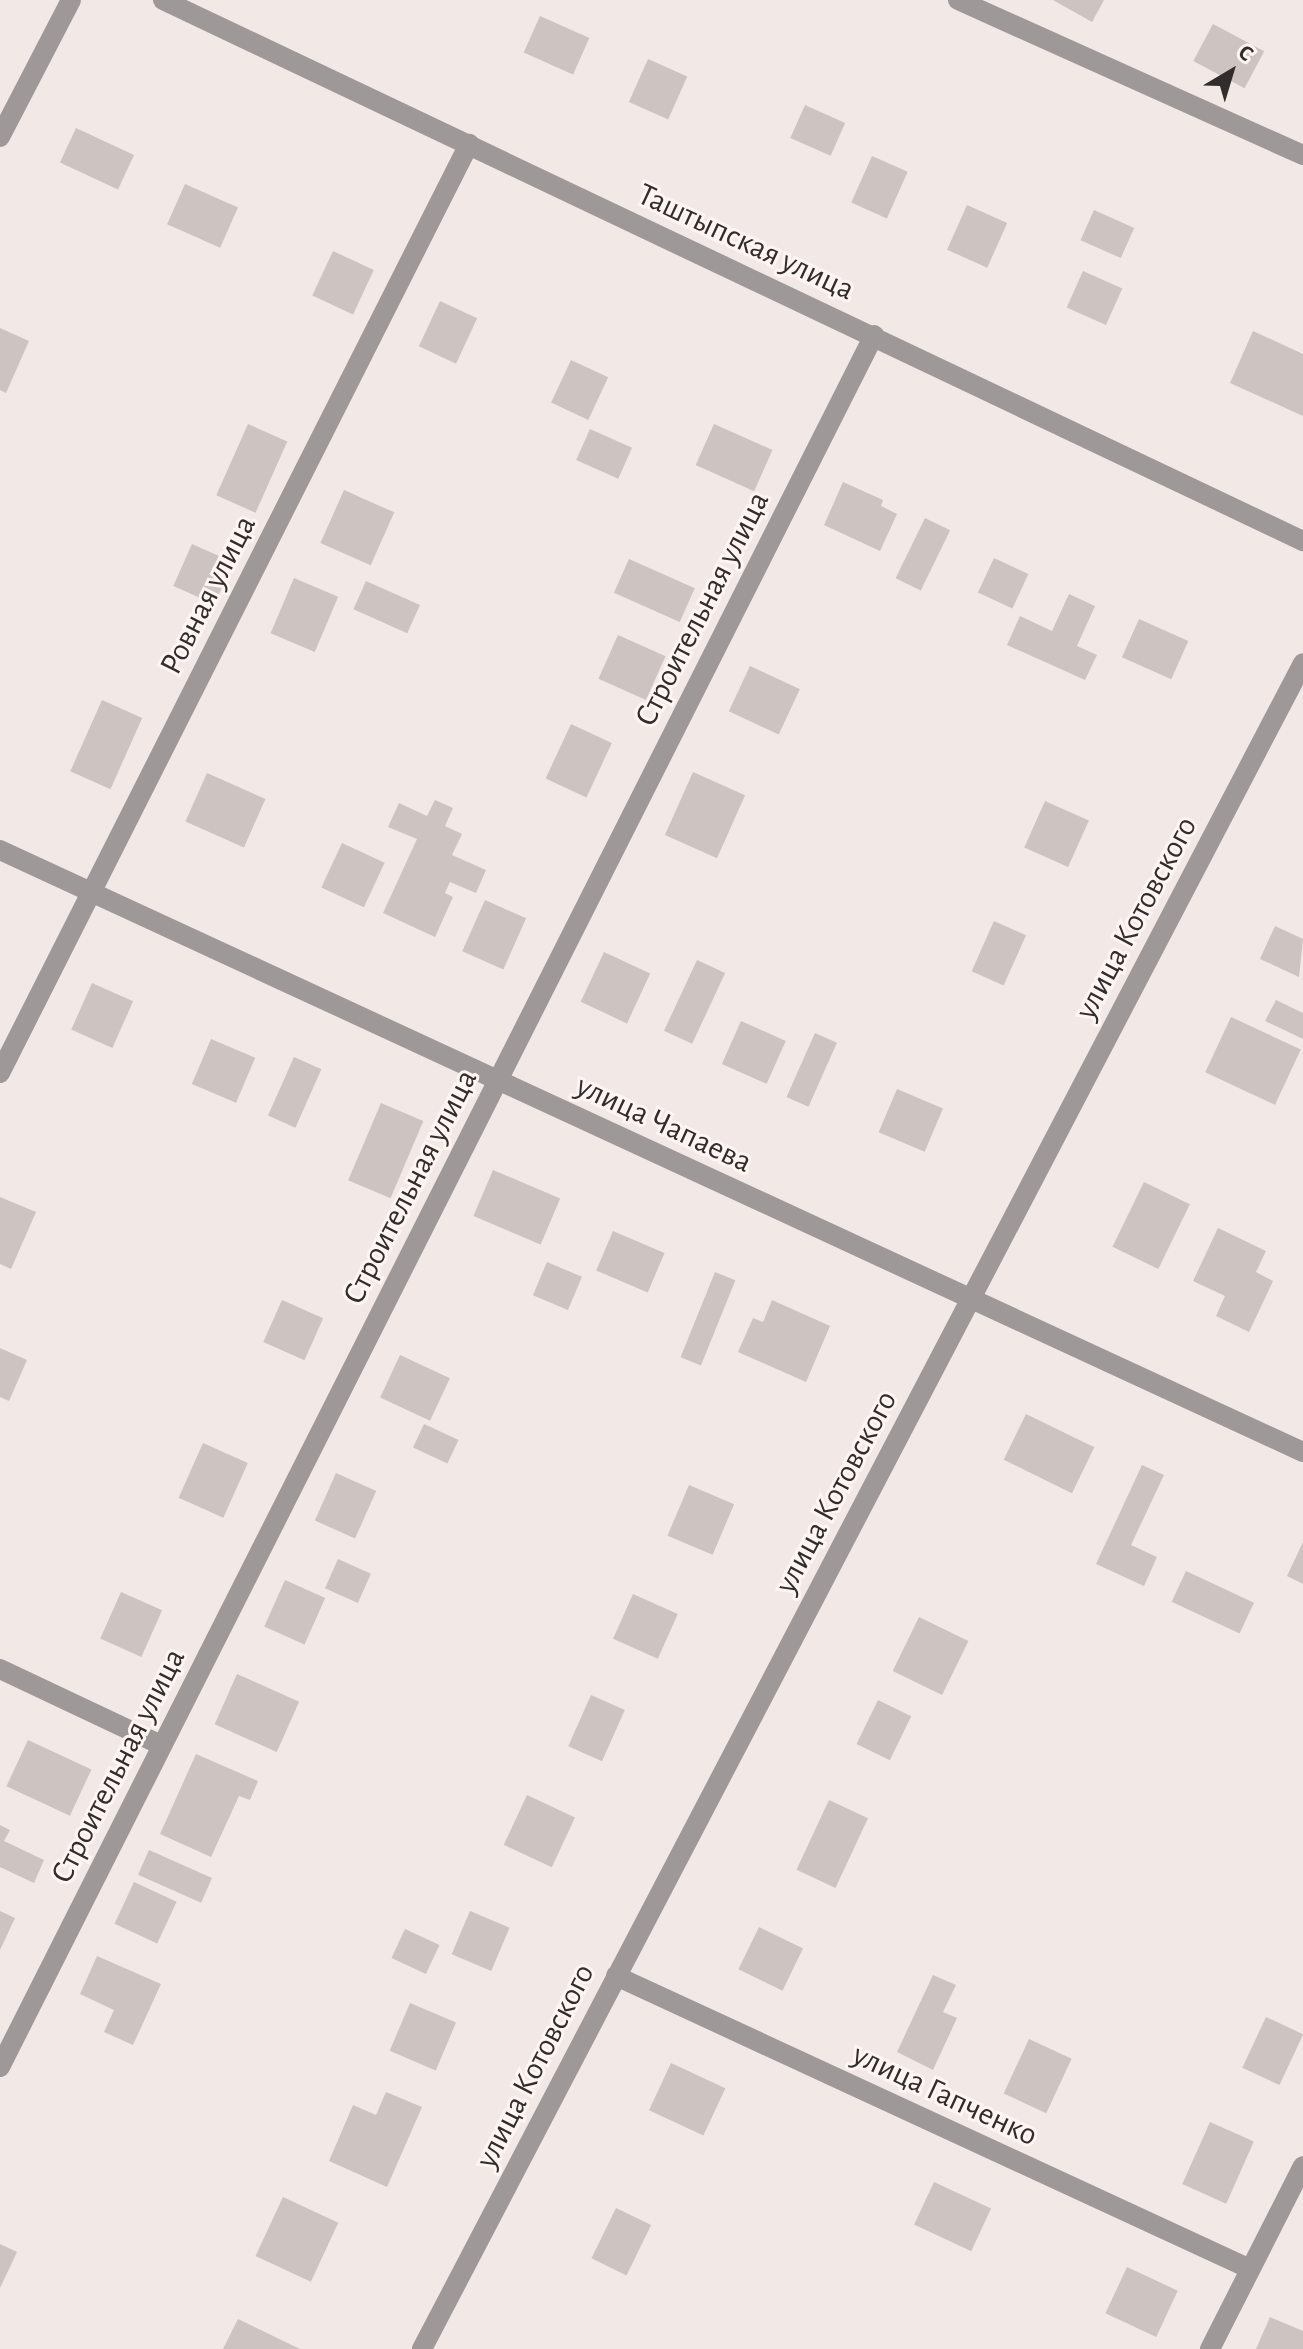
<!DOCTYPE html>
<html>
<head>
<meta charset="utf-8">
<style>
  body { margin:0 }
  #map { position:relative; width:1303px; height:2349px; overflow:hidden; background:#f2e8e5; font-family:"Alegreya Sans",sans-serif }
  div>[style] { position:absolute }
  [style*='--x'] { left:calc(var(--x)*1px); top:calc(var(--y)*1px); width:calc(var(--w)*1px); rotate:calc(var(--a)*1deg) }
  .building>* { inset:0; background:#cdc3c1; transform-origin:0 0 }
  .minor>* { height:20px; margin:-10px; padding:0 10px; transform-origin:10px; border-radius:10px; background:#9e9998 }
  span { translate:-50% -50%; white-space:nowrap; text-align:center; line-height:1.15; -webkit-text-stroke:6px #fef5f3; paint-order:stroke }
  .street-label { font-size:32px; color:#312d2c }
  .north { position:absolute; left:1191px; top:32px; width:80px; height:80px; -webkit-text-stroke:6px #fef5f3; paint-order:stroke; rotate:38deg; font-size:22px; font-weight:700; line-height:32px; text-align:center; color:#312d2c }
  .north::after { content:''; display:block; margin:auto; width:28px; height:36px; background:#312d2c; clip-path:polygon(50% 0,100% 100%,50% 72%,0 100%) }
</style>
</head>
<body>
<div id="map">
  <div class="building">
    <i style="clip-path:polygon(1053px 0,1104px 0,1092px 22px)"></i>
    <i style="left:540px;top:16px;width:54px;height:40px;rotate:24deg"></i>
    <i style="left:1213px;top:24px;width:58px;height:42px;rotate:28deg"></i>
    <i style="left:648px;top:59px;width:43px;height:47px;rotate:24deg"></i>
    <i style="left:805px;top:105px;width:44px;height:36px;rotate:24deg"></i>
    <i style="left:76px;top:128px;width:64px;height:38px;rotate:25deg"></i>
    <i style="left:872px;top:156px;width:39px;height:51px;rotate:24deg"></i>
    <i style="left:185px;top:184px;width:58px;height:44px;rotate:24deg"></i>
    <i style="left:967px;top:205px;width:44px;height:49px;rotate:24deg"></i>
    <i style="left:1094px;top:210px;width:44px;height:33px;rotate:24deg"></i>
    <i style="left:333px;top:251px;width:45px;height:49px;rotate:25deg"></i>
    <i style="left:1083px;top:271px;width:43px;height:40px;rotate:24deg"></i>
    <i style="left:440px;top:301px;width:41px;height:50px;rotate:25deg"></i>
    <i style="clip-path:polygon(0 328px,29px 341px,6px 393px,0 390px)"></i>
    <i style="clip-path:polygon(1253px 331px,1303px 354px,1303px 416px,1230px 383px)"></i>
    <i style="left:571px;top:360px;width:41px;height:47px;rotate:25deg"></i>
    <i style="left:248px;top:424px;width:43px;height:78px;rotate:24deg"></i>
    <i style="left:714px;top:424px;width:64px;height:45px;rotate:24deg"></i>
    <i style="left:590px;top:429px;width:46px;height:34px;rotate:24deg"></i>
    <i style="clip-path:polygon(843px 482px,883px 500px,881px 506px,897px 514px,880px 551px,824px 525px)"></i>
    <i style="left:344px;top:490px;width:55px;height:58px;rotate:24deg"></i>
    <i style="left:925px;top:518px;width:28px;height:67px;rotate:26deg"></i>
    <i style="left:192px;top:544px;width:45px;height:46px;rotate:24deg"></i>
    <i style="left:994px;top:558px;width:38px;height:38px;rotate:25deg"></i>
    <i style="left:629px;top:559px;width:72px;height:37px;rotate:24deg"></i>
    <i style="left:294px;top:578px;width:48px;height:60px;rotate:23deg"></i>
    <i style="left:366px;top:581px;width:59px;height:31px;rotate:24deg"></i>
    <i style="clip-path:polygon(1069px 594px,1095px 606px,1077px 646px,1097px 655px,1085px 680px,1007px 645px,1020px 616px,1052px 631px)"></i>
    <i style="left:1139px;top:619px;width:54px;height:42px;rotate:24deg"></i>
    <i style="left:618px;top:635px;width:52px;height:48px;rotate:24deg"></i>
    <i style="left:750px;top:666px;width:55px;height:50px;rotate:25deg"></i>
    <i style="left:102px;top:700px;width:44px;height:78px;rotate:24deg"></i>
    <i style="left:571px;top:724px;width:45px;height:60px;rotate:25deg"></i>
    <i style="left:693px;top:772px;width:57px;height:69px;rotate:24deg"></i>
    <i style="left:207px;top:773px;width:64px;height:53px;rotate:24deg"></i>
    <i style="clip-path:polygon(435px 800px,453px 808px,445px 826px,462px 834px,452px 855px,486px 870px,476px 893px,450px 882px,445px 893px,453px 897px,435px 937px,383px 913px,417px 839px,388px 827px,399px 803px,427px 816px)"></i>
    <i style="left:1045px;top:801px;width:48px;height:51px;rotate:24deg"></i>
    <i style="left:342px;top:843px;width:47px;height:49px;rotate:25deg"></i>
    <i style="left:485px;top:900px;width:45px;height:56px;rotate:24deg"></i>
    <i style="left:994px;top:921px;width:35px;height:55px;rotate:24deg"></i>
    <i style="clip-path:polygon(1275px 926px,1303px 939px,1299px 977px,1260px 959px)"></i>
    <i style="left:604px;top:952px;width:51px;height:55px;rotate:25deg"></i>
    <i style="left:697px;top:960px;width:31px;height:78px;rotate:25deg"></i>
    <i style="left:92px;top:983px;width:45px;height:51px;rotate:24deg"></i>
    <i style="clip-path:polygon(1276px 1000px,1303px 1013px,1303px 1039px,1265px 1021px)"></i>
    <i style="left:1231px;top:1017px;width:77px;height:61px;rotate:25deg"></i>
    <i style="left:741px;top:1021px;width:49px;height:47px;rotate:24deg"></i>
    <i style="left:815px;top:1033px;width:24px;height:70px;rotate:24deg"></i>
    <i style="left:211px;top:1039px;width:48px;height:49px;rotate:23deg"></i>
    <i style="left:294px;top:1057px;width:30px;height:64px;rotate:24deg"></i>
    <i style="left:897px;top:1089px;width:50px;height:47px;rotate:23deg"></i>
    <i style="left:381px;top:1103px;width:46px;height:84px;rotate:23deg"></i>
    <i style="left:493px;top:1170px;width:73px;height:50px;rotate:23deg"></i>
    <i style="left:1144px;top:1182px;width:51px;height:72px;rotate:26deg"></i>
    <i style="clip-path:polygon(0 1197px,36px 1212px,11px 1269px,0 1264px)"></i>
    <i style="clip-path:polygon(1218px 1228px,1266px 1251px,1256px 1272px,1273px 1281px,1249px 1332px,1216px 1316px,1225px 1296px,1193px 1281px)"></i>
    <i style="left:613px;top:1231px;width:56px;height:43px;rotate:23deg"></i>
    <i style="left:547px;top:1262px;width:38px;height:36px;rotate:23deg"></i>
    <i style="left:715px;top:1272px;width:22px;height:92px;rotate:22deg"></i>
    <i style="left:282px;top:1300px;width:45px;height:46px;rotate:24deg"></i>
    <i style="clip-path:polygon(772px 1300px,830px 1326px,806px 1382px,738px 1352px,753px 1318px,763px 1322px)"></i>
    <i style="clip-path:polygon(0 1348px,27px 1360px,9px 1401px,0 1397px)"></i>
    <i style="left:400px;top:1355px;width:55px;height:47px;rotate:25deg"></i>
    <i style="left:1026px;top:1414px;width:76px;height:51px;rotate:26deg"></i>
    <i style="left:424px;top:1424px;width:38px;height:26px;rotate:25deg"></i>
    <i style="left:203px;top:1443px;width:49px;height:60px;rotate:24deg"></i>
    <i style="clip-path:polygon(1142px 1465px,1164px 1475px,1131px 1545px,1157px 1557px,1144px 1586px,1096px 1564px)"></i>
    <i style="left:336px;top:1473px;width:44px;height:52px;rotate:24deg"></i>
    <i style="left:689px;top:1485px;width:49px;height:55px;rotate:23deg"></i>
    <i style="clip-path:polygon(1303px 1542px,1303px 1584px,1287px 1576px)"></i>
    <i style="left:338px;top:1559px;width:36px;height:32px;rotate:24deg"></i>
    <i style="left:1186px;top:1571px;width:75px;height:34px;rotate:25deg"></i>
    <i style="left:285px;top:1580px;width:44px;height:51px;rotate:24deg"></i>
    <i style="left:121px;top:1592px;width:45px;height:51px;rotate:24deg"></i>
    <i style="left:633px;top:1594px;width:49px;height:49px;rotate:24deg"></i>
    <i style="left:919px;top:1617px;width:55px;height:60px;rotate:26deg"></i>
    <i style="left:237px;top:1674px;width:68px;height:55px;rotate:24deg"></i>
    <i style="left:591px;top:1695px;width:37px;height:56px;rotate:24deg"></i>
    <i style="left:878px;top:1700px;width:37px;height:49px;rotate:26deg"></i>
    <i style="left:28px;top:1740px;width:70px;height:51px;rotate:25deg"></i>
    <i style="clip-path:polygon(196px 1754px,258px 1781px,250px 1800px,239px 1796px,211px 1857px,160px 1834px)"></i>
    <i style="left:527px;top:1795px;width:53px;height:55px;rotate:25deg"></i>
    <i style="left:829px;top:1800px;width:43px;height:77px;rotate:25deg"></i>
    <i style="clip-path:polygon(0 1825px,10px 1830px,4px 1841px,44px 1860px,34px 1883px,0 1867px)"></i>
    <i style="left:149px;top:1850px;width:69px;height:27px;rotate:24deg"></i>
    <i style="left:134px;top:1882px;width:47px;height:46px;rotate:25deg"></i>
    <i style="clip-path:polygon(0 1911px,15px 1918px,0 1950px)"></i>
    <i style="left:470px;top:1911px;width:43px;height:47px;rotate:23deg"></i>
    <i style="left:759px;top:1927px;width:49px;height:47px;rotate:26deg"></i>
    <i style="left:405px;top:1929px;width:38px;height:32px;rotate:25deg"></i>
    <i style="clip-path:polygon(97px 1956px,161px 1984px,133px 2045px,104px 2032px,114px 2010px,80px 1994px)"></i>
    <i style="clip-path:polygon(933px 1975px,956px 1985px,943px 2012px,957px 2018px,933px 2070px,897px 2052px)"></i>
    <i style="left:410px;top:2003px;width:50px;height:52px;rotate:23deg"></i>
    <i style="left:1266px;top:2017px;width:41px;height:56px;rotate:25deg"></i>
    <i style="left:1029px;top:2039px;width:47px;height:60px;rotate:25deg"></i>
    <i style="left:671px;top:2063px;width:60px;height:52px;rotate:25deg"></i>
    <i style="clip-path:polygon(386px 2092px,422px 2107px,387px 2187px,329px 2161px,353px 2105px,376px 2115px)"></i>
    <i style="left:1210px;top:2122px;width:48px;height:68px;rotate:24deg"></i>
    <i style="left:934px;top:2182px;width:63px;height:47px;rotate:25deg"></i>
    <i style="left:283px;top:2197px;width:61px;height:65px;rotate:25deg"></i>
    <i style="left:616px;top:2208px;width:39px;height:56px;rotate:26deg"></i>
    <i style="clip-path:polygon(0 2244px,17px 2252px,0 2288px)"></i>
    <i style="left:1127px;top:2267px;width:56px;height:51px;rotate:25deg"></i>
    <i style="clip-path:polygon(1270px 2317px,1303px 2331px,1303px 2349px,1256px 2349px)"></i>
    <i style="clip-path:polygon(238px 2319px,300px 2349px,223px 2349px)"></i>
  </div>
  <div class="minor">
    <i style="--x:163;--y:0;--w:1262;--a:25.39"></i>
    <i style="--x:958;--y:0;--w:378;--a:24.2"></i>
    <i style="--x:0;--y:137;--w:154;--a:-62.6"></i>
    <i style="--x:0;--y:850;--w:1435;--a:24.8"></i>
    <i style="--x:0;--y:1073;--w:1041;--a:-63.21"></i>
    <i style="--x:0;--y:1669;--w:178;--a:25.3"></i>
    <i style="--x:616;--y:1976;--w:698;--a:24.8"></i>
    <i style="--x:0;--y:2067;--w:1940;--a:-63.22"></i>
    <i style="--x:422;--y:2349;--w:1902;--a:-62.41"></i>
    <i style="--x:1210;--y:2349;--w:205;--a:-63.1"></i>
  </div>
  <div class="street-label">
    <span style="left:746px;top:242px;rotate:25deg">Таштыпская улица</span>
    <span style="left:208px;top:595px;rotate:-63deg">Ровная улица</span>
    <span style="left:702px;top:609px;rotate:-63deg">Строительная улица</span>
    <span style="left:1136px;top:918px;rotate:-62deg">улица Котовского</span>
    <span style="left:664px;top:1124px;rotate:25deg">улица Чапаева</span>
    <span style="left:410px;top:1187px;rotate:-63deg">Строительная улица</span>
    <span style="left:836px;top:1492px;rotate:-62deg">улица Котовского</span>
    <span style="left:118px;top:1766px;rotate:-63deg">Строительная улица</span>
    <span style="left:535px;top:2066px;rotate:-63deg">улица Котовского</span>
    <span style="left:945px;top:2095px;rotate:25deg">улица Гапченко</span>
  </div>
  <div class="north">С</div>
</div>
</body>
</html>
